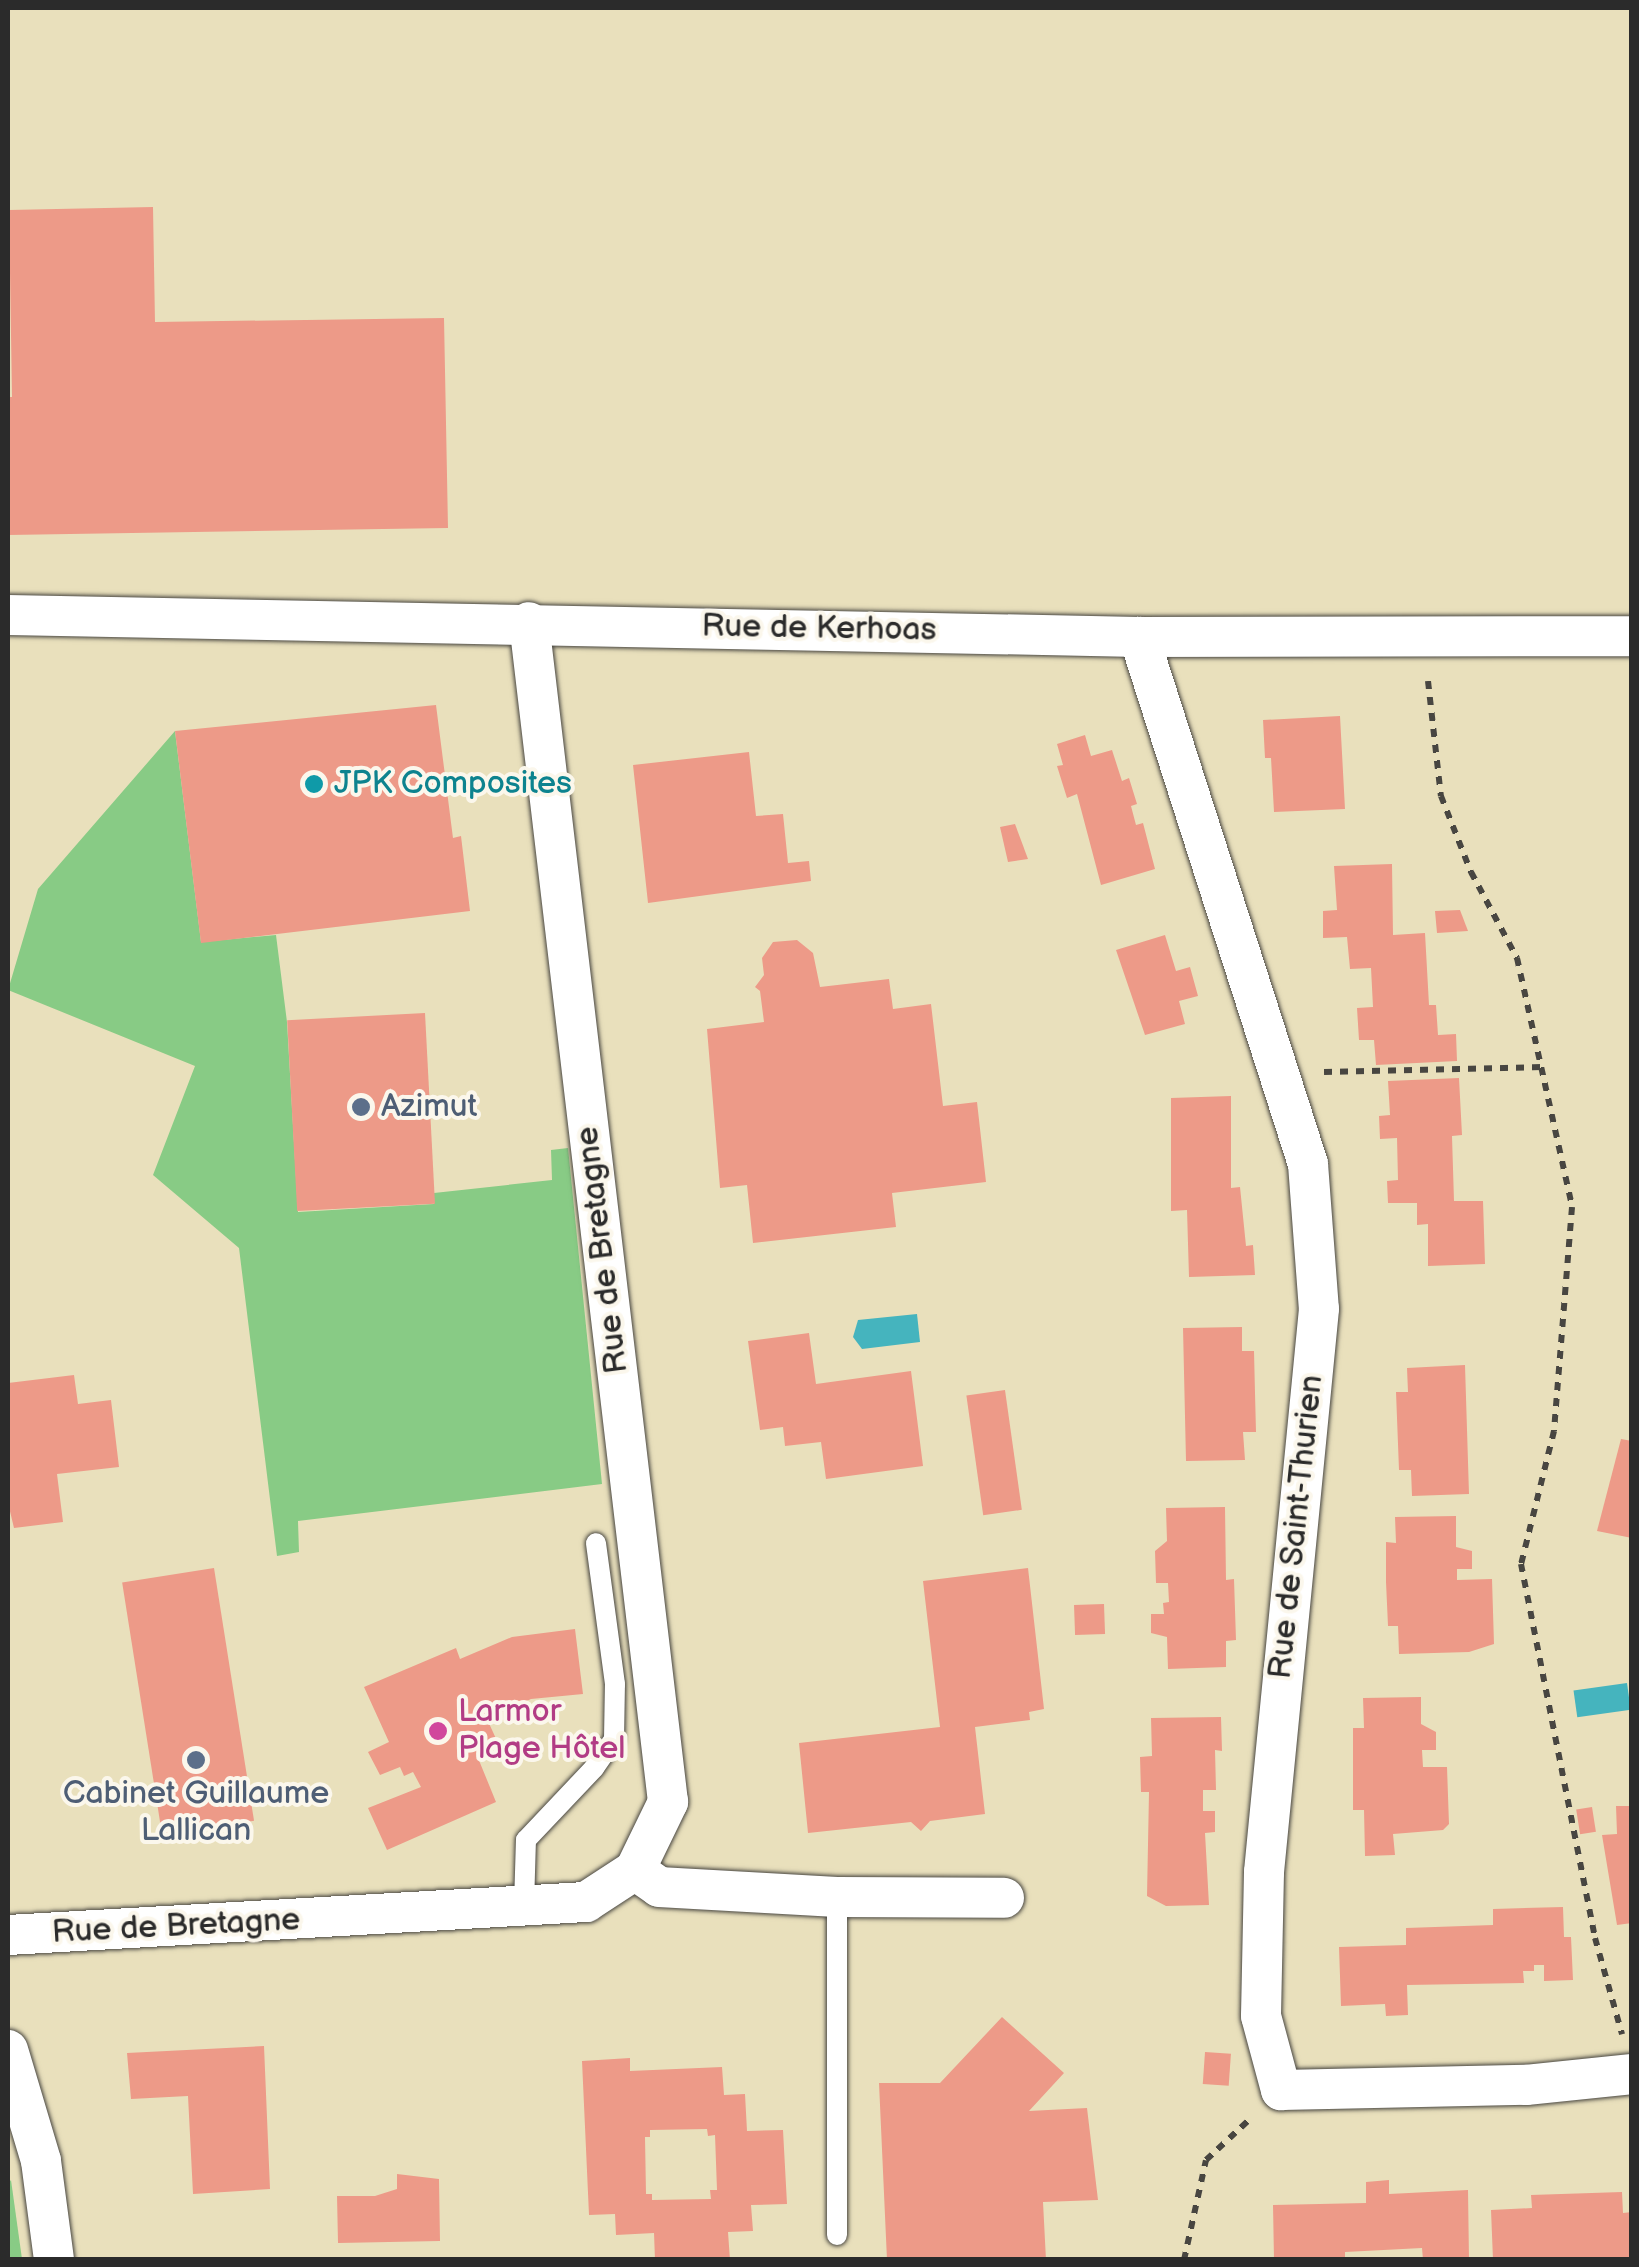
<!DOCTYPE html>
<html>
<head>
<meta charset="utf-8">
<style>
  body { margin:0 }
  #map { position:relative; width:1639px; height:2267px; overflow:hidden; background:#e9e0bc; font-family:"Balsamiq Sans",sans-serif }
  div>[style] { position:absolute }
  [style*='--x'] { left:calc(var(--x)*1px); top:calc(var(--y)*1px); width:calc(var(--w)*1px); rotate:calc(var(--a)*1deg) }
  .green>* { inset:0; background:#88cb85 }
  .water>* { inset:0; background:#45b4be; transform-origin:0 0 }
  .building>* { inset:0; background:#ed9a88; transform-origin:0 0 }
  .path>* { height:6px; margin-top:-3px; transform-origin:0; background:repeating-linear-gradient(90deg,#484641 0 8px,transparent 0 16px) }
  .roads { filter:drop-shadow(0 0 2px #484641) drop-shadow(0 0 2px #484641) }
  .lane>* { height:20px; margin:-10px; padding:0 10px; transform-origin:10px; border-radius:10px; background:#fff }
  .street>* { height:40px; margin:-20px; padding:0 20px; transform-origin:20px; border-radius:20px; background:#fff }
  .dots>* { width:28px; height:28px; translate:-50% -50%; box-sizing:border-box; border:5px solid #fbf7ec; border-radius:50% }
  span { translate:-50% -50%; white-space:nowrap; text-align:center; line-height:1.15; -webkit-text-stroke:8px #fbf7ec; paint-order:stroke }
  .street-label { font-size:32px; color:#2b2b2b }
  .culture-label { font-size:32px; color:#0d838f }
  .left { translate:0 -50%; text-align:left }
  .service-label { font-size:32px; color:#4e5e75 }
  .hotel-label { font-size:32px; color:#b23c85 }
  .frame { position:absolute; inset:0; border:10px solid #2b2b2b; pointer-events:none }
</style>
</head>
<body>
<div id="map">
  <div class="green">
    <i style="clip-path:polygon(175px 731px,201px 942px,276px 935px,287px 1022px,298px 1212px,434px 1204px,434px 1193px,552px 1180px,551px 1150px,568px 1148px,602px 1484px,298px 1521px,299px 1552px,277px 1556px,239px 1248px,153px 1175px,195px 1066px,8px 990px,38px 889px)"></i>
    <i style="clip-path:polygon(11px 2180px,22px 2259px,8px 2259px,8px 2184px)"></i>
  </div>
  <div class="water">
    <i style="clip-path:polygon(917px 1314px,920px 1342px,862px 1349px,853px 1337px,858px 1320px)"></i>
    <i style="left:1627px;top:1683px;width:27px;height:54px;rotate:82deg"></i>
  </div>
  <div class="building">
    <i style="clip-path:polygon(153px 207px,155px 322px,444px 318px,448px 528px,8px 535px,8px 397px,12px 397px,9px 210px)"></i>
    <i style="clip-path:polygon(436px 705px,453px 838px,461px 836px,470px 911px,201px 943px,175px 731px)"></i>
    <i style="clip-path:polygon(1340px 716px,1345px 809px,1274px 812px,1271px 758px,1265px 758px,1263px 720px)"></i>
    <i style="clip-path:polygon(1085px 735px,1091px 756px,1112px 750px,1122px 781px,1129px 778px,1137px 804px,1131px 806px,1136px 825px,1143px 823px,1155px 869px,1101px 885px,1077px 794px,1067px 798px,1057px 766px,1063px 765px,1057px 744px)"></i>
    <i style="clip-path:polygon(749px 752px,756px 816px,783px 814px,788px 863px,809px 861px,811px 881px,648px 903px,633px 765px)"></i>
    <i style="clip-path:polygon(1015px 824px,1028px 859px,1008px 862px,1000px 827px)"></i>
    <i style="clip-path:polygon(1392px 864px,1393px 935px,1425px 933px,1429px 1005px,1436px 1005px,1438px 1035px,1456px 1034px,1457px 1061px,1376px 1065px,1374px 1040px,1359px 1040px,1357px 1008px,1373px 1007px,1371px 968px,1350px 969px,1347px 937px,1323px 938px,1323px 911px,1337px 910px,1334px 866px)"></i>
    <i style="clip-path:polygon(1460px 910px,1468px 931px,1437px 933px,1435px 911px)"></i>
    <i style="clip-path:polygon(1165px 935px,1176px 971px,1190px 967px,1198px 996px,1179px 1001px,1185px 1024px,1145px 1035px,1116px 950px)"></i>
    <i style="clip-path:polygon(797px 940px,813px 953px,820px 987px,889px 979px,893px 1009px,931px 1004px,943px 1106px,977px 1102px,986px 1182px,892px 1193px,896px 1227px,753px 1243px,747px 1185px,720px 1188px,707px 1029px,764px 1022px,760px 991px,755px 987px,764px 975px,762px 958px,773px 942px)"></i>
    <i style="left:425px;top:1013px;width:191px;height:138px;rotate:87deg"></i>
    <i style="clip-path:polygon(1459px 1078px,1462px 1135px,1452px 1136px,1454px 1201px,1483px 1201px,1485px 1264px,1428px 1266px,1428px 1224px,1417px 1225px,1417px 1203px,1388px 1203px,1387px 1181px,1398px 1180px,1397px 1138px,1380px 1139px,1379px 1116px,1390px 1115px,1388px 1081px)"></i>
    <i style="clip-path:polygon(1231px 1096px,1231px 1188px,1240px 1187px,1246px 1246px,1253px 1245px,1255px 1275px,1189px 1277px,1187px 1210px,1171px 1211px,1171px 1098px)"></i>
    <i style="clip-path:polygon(1242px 1327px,1242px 1351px,1254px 1351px,1255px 1393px,1256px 1432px,1243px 1432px,1245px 1460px,1186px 1461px,1183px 1328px)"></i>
    <i style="clip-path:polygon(809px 1333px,816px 1384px,911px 1371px,923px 1466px,826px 1479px,821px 1442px,785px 1446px,783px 1427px,760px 1430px,748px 1341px)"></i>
    <i style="clip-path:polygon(1465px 1365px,1469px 1494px,1412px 1496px,1411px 1470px,1399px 1470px,1396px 1392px,1408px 1392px,1407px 1368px)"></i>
    <i style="clip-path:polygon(74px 1375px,78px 1404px,111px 1400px,119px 1467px,57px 1474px,63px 1522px,14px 1528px,8px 1503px,8px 1383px)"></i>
    <i style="left:1005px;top:1390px;width:121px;height:39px;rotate:82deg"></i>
    <i style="clip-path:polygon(1621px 1439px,1632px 1441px,1632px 1538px,1597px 1531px)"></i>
    <i style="clip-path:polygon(1225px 1507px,1226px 1580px,1234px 1579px,1236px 1640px,1226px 1641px,1226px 1667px,1168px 1669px,1167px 1637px,1151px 1633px,1151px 1614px,1164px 1614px,1163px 1603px,1169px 1602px,1168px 1583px,1156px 1583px,1155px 1551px,1167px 1541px,1166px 1508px)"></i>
    <i style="clip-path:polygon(1456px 1516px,1456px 1547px,1472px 1551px,1472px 1569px,1457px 1569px,1457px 1580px,1492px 1579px,1494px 1644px,1469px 1652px,1399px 1654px,1398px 1626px,1388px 1626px,1386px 1582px,1386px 1542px,1396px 1543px,1395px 1517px)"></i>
    <i style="left:214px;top:1568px;width:256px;height:93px;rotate:81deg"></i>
    <i style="clip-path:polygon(1028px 1568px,1044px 1709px,1029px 1712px,1030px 1720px,975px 1727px,985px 1814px,930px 1821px,921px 1831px,911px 1822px,808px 1833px,799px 1743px,940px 1727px,923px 1581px)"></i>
    <i style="left:1104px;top:1604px;width:30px;height:30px;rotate:88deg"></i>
    <i style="clip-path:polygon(575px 1629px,583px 1694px,531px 1699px,487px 1719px,498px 1743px,476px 1753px,496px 1802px,387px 1850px,368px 1808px,421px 1787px,413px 1772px,404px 1776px,400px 1767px,380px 1775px,368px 1752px,389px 1742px,364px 1687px,456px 1648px,460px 1659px,512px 1637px)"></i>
    <i style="clip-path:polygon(1421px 1697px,1421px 1724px,1436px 1732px,1436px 1750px,1422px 1750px,1423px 1767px,1447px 1767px,1449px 1824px,1443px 1830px,1393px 1834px,1395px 1855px,1365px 1856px,1364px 1810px,1353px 1810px,1353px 1728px,1364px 1728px,1363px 1698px)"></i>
    <i style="clip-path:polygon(1221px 1717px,1222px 1751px,1215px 1750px,1216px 1790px,1203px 1790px,1203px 1811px,1215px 1811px,1215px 1832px,1205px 1833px,1209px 1905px,1166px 1906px,1147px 1896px,1149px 1792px,1141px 1792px,1140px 1757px,1152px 1756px,1151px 1718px)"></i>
    <i style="clip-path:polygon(1616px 1806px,1632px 1806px,1632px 1923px,1617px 1925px,1602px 1835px,1617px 1834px)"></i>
    <i style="left:1592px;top:1807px;width:25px;height:16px;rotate:81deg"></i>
    <i style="clip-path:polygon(1563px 1907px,1564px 1937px,1571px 1937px,1573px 1980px,1544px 1981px,1544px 1965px,1534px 1965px,1534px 1971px,1523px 1971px,1524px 1983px,1407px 1985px,1408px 2015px,1386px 2016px,1385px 2004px,1341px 2006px,1339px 1947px,1406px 1945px,1406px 1928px,1493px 1925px,1493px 1909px)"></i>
    <i style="clip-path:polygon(1002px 2017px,1064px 2073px,1029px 2111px,1087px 2108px,1098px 2200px,1043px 2202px,1046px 2260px,887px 2260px,879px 2083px,940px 2083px)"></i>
    <i style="clip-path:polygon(264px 2046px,270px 2189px,193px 2194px,188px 2096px,131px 2099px,127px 2053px)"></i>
    <i style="left:1205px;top:2052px;width:26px;height:32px;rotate:4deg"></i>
    <i style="clip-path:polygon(evenodd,630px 2058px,630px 2071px,722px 2067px,724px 2095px,745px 2094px,747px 2131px,783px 2130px,787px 2204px,751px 2205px,753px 2231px,728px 2232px,730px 2260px,655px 2260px,654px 2233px,616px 2235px,615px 2214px,589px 2215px,582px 2061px,630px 2058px,707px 2129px,708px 2136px,715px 2135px,717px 2190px,710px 2190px,711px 2199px,652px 2200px,652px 2194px,646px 2194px,645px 2137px,650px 2137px,650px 2130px,707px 2129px)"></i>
    <i style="clip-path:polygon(397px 2174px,439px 2179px,440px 2241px,338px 2243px,337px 2196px,375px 2196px,397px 2189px)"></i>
    <i style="clip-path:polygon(1389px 2180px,1389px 2194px,1468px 2190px,1469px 2260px,1423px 2260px,1422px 2248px,1345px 2252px,1345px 2260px,1274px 2260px,1273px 2205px,1366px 2203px,1366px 2182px)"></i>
    <i style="clip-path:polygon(1622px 2192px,1623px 2213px,1632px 2212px,1632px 2260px,1493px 2260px,1491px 2210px,1532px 2208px,1531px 2195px)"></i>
  </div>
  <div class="path">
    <i style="--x:1428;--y:681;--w:116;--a:83.6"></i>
    <i style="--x:1441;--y:796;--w:82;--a:68.5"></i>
    <i style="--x:1471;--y:872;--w:98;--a:61.9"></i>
    <i style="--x:1517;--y:958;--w:255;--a:77.5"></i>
    <i style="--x:1572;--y:1207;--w:225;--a:94.6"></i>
    <i style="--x:1554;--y:1431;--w:137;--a:103.9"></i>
    <i style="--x:1521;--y:1564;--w:381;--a:78.8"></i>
    <i style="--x:1595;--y:1938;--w:100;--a:74.3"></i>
    <i style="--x:1324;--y:1072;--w:218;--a:-1.3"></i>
    <i style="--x:1184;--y:2260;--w:102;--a:-77.6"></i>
    <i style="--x:1206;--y:2160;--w:62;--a:-43"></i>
  </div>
  <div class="roads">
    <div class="lane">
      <i style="--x:524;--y:1906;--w:66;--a:-88.3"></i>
      <i style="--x:526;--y:1840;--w:99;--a:-46.6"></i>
      <i style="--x:594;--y:1768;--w:35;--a:-55"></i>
      <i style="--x:614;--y:1739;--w:55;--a:-89"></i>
      <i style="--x:615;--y:1684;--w:142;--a:-97.7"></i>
      <i style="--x:837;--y:2235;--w:338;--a:-90"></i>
    </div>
    <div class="street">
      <i style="--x:8;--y:615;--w:1131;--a:1.11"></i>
      <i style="--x:1139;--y:637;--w:493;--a:-0.1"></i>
      <i style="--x:1139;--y:637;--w:553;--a:72.22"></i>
      <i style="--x:1308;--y:1164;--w:145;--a:85.7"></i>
      <i style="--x:1319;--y:1309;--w:566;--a:95.58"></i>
      <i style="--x:1264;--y:1872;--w:144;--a:91.2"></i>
      <i style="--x:1261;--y:2016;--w:77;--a:74.9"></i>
      <i style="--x:1281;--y:2090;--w:245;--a:-1.2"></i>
      <i style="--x:1526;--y:2085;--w:107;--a:-5.9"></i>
      <i style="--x:635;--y:1870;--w:29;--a:35"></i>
      <i style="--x:659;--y:1887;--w:178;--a:3.2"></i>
      <i style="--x:837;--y:1897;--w:167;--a:0.3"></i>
      <i style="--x:8;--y:1935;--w:579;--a:-3.27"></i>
      <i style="--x:586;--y:1902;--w:59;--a:-33.1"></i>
      <i style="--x:635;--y:1870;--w:76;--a:-64.1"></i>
      <i style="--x:668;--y:1802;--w:1188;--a:-96.72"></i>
      <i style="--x:8;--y:2050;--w:116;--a:73.4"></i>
      <i style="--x:41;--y:2161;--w:100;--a:82.5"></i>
    </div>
  </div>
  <div class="dots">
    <i style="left:314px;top:784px;background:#0f9aa8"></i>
    <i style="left:361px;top:1107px;background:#5c6f8a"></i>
    <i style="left:438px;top:1731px;background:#d1479c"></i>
    <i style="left:196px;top:1760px;background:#5c6f8a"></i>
  </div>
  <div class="street-label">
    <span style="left:819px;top:629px;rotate:1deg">Rue de Kerhoas</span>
    <span style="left:603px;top:1250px;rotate:-97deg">Rue de Bretagne</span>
    <span style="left:1297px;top:1527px;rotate:-84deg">Rue de Saint-Thurien</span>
    <span style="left:176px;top:1927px;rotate:-3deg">Rue de Bretagne</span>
  </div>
  <div class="culture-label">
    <span class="left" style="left:334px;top:784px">JPK Composites</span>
  </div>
  <div class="service-label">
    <span class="left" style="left:381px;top:1107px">Azimut</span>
    <span style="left:196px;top:1813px">Cabinet Guillaume<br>Lallican</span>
  </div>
  <div class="hotel-label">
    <span class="left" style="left:458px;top:1731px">Larmor<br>Plage Hôtel</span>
  </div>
  <div class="frame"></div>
</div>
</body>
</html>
